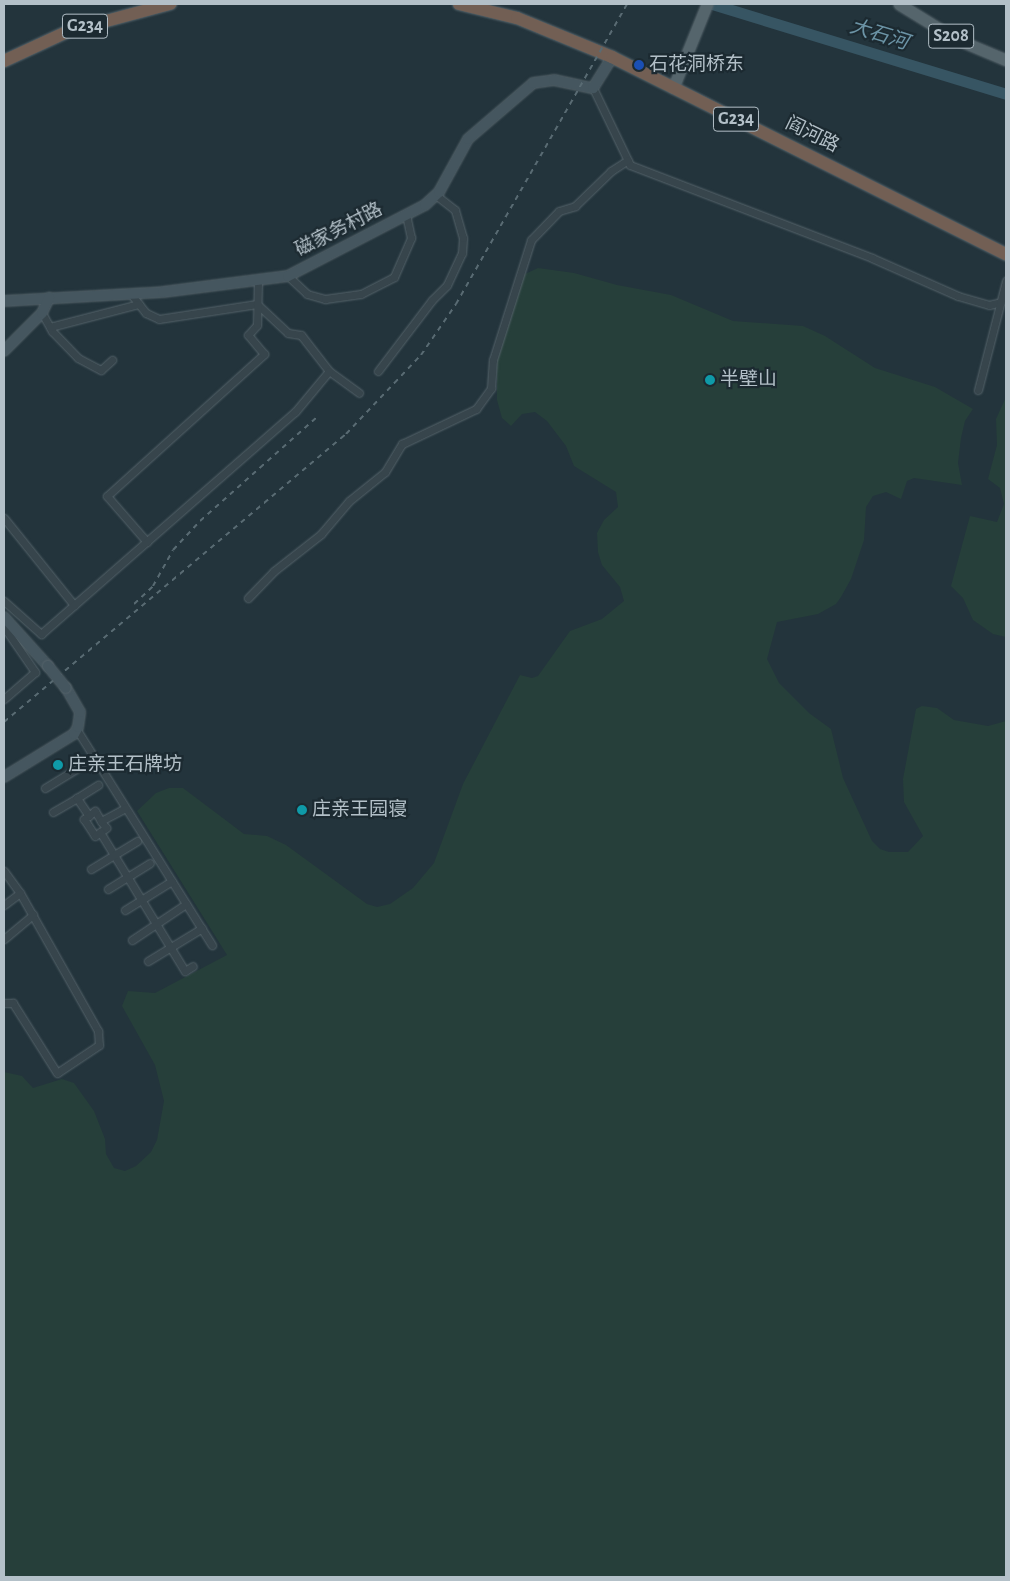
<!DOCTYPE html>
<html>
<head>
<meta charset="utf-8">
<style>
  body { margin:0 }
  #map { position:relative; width:1010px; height:1581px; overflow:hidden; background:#23343c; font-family:"Alegreya Sans","Noto Sans SC",sans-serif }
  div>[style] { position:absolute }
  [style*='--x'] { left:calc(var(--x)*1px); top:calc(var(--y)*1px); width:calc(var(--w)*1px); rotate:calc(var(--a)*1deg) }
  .green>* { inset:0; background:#263f3a }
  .river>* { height:11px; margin:-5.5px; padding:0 5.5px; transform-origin:5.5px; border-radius:5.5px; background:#375563 }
  .roads { filter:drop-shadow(0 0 1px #55636a) drop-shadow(0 0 1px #55636a) }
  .street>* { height:7px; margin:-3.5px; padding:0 3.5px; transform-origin:3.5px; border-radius:3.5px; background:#37454c }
  .secondary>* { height:10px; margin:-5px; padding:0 5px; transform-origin:5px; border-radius:5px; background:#45565f }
  .primary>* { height:11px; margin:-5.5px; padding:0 5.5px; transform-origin:5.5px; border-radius:5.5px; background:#55656c }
  .highway>* { height:12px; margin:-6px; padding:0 6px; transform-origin:6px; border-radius:6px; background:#725f54 }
  .rail>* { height:2px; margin-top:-1px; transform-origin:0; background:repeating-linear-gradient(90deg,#596b73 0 5px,transparent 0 10px) }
  .bridges { filter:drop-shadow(0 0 1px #55636a) drop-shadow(0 0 1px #55636a) }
  .secondary-bridge>* { height:10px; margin:-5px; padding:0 5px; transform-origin:5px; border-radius:5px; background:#45565f }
  .dots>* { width:14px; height:14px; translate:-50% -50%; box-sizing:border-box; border:2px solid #1c2a31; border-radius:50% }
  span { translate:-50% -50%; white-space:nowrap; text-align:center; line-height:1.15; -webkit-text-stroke:4.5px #1c2a31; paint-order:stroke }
  .shield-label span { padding:1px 4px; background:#1c2a31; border:1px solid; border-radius:4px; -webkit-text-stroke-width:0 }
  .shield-label { font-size:18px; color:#b3c0c8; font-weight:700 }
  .poi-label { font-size:19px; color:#b3c0c8 }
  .left { translate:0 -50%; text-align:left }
  .street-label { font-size:19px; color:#b3c0c8 }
  .water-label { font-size:20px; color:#6c94a6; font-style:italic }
  .frame { position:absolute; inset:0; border:5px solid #b3c0c8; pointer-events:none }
</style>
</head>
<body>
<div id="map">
  <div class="green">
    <i style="clip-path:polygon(538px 268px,574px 273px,617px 285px,671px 295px,733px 321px,803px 326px,825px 336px,875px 368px,935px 387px,973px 409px,965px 421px,961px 438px,958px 463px,962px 485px,914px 478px,907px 481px,901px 499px,886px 492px,873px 496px,866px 507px,864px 540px,851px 579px,841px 597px,836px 604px,818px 614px,777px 622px,767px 659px,779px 683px,809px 713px,831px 729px,843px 778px,872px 841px,880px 849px,889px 852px,908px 852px,923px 836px,904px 802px,903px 779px,916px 709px,922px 706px,937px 708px,954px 720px,988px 726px,1006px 721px,1006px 1577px,4px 1577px,4px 1072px,22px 1076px,33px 1088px,62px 1079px,74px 1083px,94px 1111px,105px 1139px,106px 1154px,114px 1168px,125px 1171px,136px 1166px,151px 1152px,157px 1140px,164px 1101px,155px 1065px,122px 1006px,128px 991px,155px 993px,227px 955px,137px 811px,156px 793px,169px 788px,183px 788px,244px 834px,267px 836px,286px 845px,367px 904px,377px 907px,390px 904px,413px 888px,434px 863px,463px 784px,520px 675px,532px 678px,538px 676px,570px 631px,602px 619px,624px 601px,620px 587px,602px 565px,598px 552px,597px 533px,604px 520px,618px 507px,616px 492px,574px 466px,566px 446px,547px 421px,535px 412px,522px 414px,511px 426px,502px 418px,497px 400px,497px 359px,523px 275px)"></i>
    <i style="clip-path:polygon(1006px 397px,1006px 637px,993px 634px,973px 620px,963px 598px,951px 586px,970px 516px,997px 522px,1004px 504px,1000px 488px,988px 479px,997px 445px,996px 419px)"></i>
  </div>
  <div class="river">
    <i style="--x:712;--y:4;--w:307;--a:17"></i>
  </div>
  <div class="roads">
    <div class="street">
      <i style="--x:593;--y:88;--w:85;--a:64.3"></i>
      <i style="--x:630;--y:165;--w:259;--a:21"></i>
      <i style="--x:872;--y:258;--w:94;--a:23.8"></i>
      <i style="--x:958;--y:296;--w:32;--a:16"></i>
      <i style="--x:989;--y:305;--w:12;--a:-14"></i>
      <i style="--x:288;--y:276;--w:26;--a:43"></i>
      <i style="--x:307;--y:294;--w:19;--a:16"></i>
      <i style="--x:325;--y:299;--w:36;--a:-8"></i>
      <i style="--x:361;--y:294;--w:37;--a:-27"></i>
      <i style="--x:394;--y:277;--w:43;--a:-66.4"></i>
      <i style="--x:411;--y:238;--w:24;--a:-102"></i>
      <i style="--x:131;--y:294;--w:24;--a:52"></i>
      <i style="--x:146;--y:313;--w:14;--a:25"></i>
      <i style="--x:159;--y:319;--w:99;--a:-8.7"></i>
      <i style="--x:257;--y:304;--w:42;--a:43.1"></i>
      <i style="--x:288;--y:333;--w:13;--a:9"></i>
      <i style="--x:301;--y:335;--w:46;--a:52.1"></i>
      <i style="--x:329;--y:371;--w:37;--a:36"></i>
      <i style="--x:42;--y:313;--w:21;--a:61"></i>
      <i style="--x:52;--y:331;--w:37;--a:46"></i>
      <i style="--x:78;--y:358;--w:26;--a:28"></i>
      <i style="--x:101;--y:370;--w:15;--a:-42"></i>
      <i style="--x:50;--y:327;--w:92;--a:-14.5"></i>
      <i style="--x:378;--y:371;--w:89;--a:-52.7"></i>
      <i style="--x:432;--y:300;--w:21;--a:-45"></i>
      <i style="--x:447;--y:285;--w:35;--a:-65"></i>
      <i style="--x:462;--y:253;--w:15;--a:-86"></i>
      <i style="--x:463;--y:238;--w:29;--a:-106"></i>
      <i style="--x:455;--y:210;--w:24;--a:-142"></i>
      <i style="--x:978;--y:390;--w:113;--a:-75.6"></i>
      <i style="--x:4;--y:518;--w:112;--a:51.2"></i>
      <i style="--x:147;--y:542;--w:61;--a:-131"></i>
      <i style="--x:107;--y:496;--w:212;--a:-42.1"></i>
      <i style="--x:264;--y:354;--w:25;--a:-130"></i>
      <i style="--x:248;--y:335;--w:13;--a:-48"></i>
      <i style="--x:257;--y:325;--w:44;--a:-88.7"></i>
      <i style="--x:248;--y:598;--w:37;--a:-46"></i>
      <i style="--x:274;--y:571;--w:60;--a:-38.2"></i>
      <i style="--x:321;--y:534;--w:43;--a:-49.7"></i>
      <i style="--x:349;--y:501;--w:46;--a:-38.9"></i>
      <i style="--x:385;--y:472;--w:33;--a:-59"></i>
      <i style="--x:402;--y:444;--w:82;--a:-25.3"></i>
      <i style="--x:476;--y:409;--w:26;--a:-54"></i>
      <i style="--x:491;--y:388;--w:28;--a:-86"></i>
      <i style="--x:493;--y:360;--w:126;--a:-72.4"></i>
      <i style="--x:531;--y:240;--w:40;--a:-46"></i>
      <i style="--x:559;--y:211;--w:17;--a:-17"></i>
      <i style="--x:575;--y:206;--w:50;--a:-44.2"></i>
      <i style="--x:611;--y:171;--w:20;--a:-33"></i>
      <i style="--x:4;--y:601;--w:50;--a:41.7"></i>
      <i style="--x:41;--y:634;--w:337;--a:-41.2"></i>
      <i style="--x:295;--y:412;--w:53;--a:-50.3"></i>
      <i style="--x:4;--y:627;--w:55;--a:55.4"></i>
      <i style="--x:35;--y:672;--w:41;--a:138.9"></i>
      <i style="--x:77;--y:730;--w:254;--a:57.9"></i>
      <i style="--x:45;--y:788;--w:57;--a:-31.5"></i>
      <i style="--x:53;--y:812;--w:28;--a:-30"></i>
      <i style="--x:89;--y:816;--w:22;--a:-124"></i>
      <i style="--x:77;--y:798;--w:25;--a:-32"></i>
      <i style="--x:101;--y:821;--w:12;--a:-121"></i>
      <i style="--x:95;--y:811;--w:14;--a:144"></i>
      <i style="--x:84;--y:819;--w:20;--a:57"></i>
      <i style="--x:95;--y:836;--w:14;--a:-36"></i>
      <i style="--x:106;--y:828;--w:9;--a:-126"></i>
      <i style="--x:101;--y:821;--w:27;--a:-28"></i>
      <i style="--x:100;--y:832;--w:163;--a:58.6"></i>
      <i style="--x:185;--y:971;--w:9;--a:-32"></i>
      <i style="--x:91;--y:869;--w:54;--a:-31.3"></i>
      <i style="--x:4;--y:871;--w:27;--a:54"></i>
      <i style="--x:20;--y:893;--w:159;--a:60.5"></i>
      <i style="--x:98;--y:1031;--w:14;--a:86"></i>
      <i style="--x:99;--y:1045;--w:50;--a:146.3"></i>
      <i style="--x:57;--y:1073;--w:83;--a:-122.2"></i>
      <i style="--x:13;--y:1003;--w:9;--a:180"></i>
      <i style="--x:108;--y:889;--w:49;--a:-31.8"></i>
      <i style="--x:4;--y:905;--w:20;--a:-37"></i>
      <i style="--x:125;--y:910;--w:55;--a:-31.7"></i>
      <i style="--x:4;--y:939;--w:38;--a:-40"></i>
      <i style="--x:132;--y:940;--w:65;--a:-33.7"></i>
      <i style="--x:148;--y:961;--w:63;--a:-31.4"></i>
    </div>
    <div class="secondary">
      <i style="--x:4;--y:301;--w:159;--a:-3.2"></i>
      <i style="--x:163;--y:292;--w:126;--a:-7.3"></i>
      <i style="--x:288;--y:276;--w:154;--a:-27.4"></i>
      <i style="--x:425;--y:205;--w:19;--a:-43"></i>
      <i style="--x:439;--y:192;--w:60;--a:-61.3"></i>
      <i style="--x:468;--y:139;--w:86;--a:-40.7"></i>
      <i style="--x:533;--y:83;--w:21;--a:-8"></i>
      <i style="--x:554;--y:80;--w:40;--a:12"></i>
      <i style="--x:593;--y:88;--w:36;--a:-58"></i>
      <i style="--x:4;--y:351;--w:54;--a:-45"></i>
      <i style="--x:42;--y:313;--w:17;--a:-65"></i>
      <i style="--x:4;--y:617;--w:66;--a:48.1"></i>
      <i style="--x:4;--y:777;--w:82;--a:-31.6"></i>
      <i style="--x:74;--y:734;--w:8;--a:-60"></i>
      <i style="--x:78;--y:727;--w:15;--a:-82"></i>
      <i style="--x:80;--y:712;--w:28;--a:-120"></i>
    </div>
    <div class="primary">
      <i style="--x:899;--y:4;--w:67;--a:31.6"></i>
      <i style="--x:956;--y:39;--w:54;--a:22.8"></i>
      <i style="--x:673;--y:88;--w:91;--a:-68"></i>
    </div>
    <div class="highway">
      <i style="--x:459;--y:4;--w:60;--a:13.6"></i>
      <i style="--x:517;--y:18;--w:103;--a:22.3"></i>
      <i style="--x:612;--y:57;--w:441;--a:26.6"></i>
      <i style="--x:4;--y:61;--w:72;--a:-24.8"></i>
      <i style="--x:69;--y:31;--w:105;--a:-15"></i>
    </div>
  </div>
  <div class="rail">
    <i style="--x:134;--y:604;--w:26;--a:-43"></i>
    <i style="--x:153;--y:586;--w:41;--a:-60.9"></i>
    <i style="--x:173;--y:550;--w:40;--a:-47"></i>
    <i style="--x:200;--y:521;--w:155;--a:-41.6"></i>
    <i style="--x:4;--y:722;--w:447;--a:-40.1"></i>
    <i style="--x:346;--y:434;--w:109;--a:-46.5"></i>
    <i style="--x:421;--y:355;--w:62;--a:-55.5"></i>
    <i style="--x:456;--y:304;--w:345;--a:-60.3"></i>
  </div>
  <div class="bridges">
    <div class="secondary-bridge">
      <i style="--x:48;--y:666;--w:28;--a:51"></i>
    </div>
  </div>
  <div class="dots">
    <i style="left:639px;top:65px;background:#1a4fb4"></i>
    <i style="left:710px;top:380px;background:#0f9aa8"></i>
    <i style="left:58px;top:765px;background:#0f9aa8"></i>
    <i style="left:302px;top:810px;background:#0f9aa8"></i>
  </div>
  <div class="shield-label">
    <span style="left:85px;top:26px">G234</span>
    <span style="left:951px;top:36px">S208</span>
    <span style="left:736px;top:119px">G234</span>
  </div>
  <div class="poi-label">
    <span class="left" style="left:649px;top:65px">石花洞桥东</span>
    <span class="left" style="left:720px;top:380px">半壁山</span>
    <span class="left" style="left:68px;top:765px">庄亲王石牌坊</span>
    <span class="left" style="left:312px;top:810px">庄亲王园寝</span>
  </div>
  <div class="street-label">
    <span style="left:812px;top:135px;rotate:26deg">阎河路</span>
    <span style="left:339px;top:230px;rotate:-27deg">磁家务村路</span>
  </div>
  <div class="water-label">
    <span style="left:879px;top:35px;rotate:17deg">大石河</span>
  </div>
  <div class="frame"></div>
</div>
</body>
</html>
